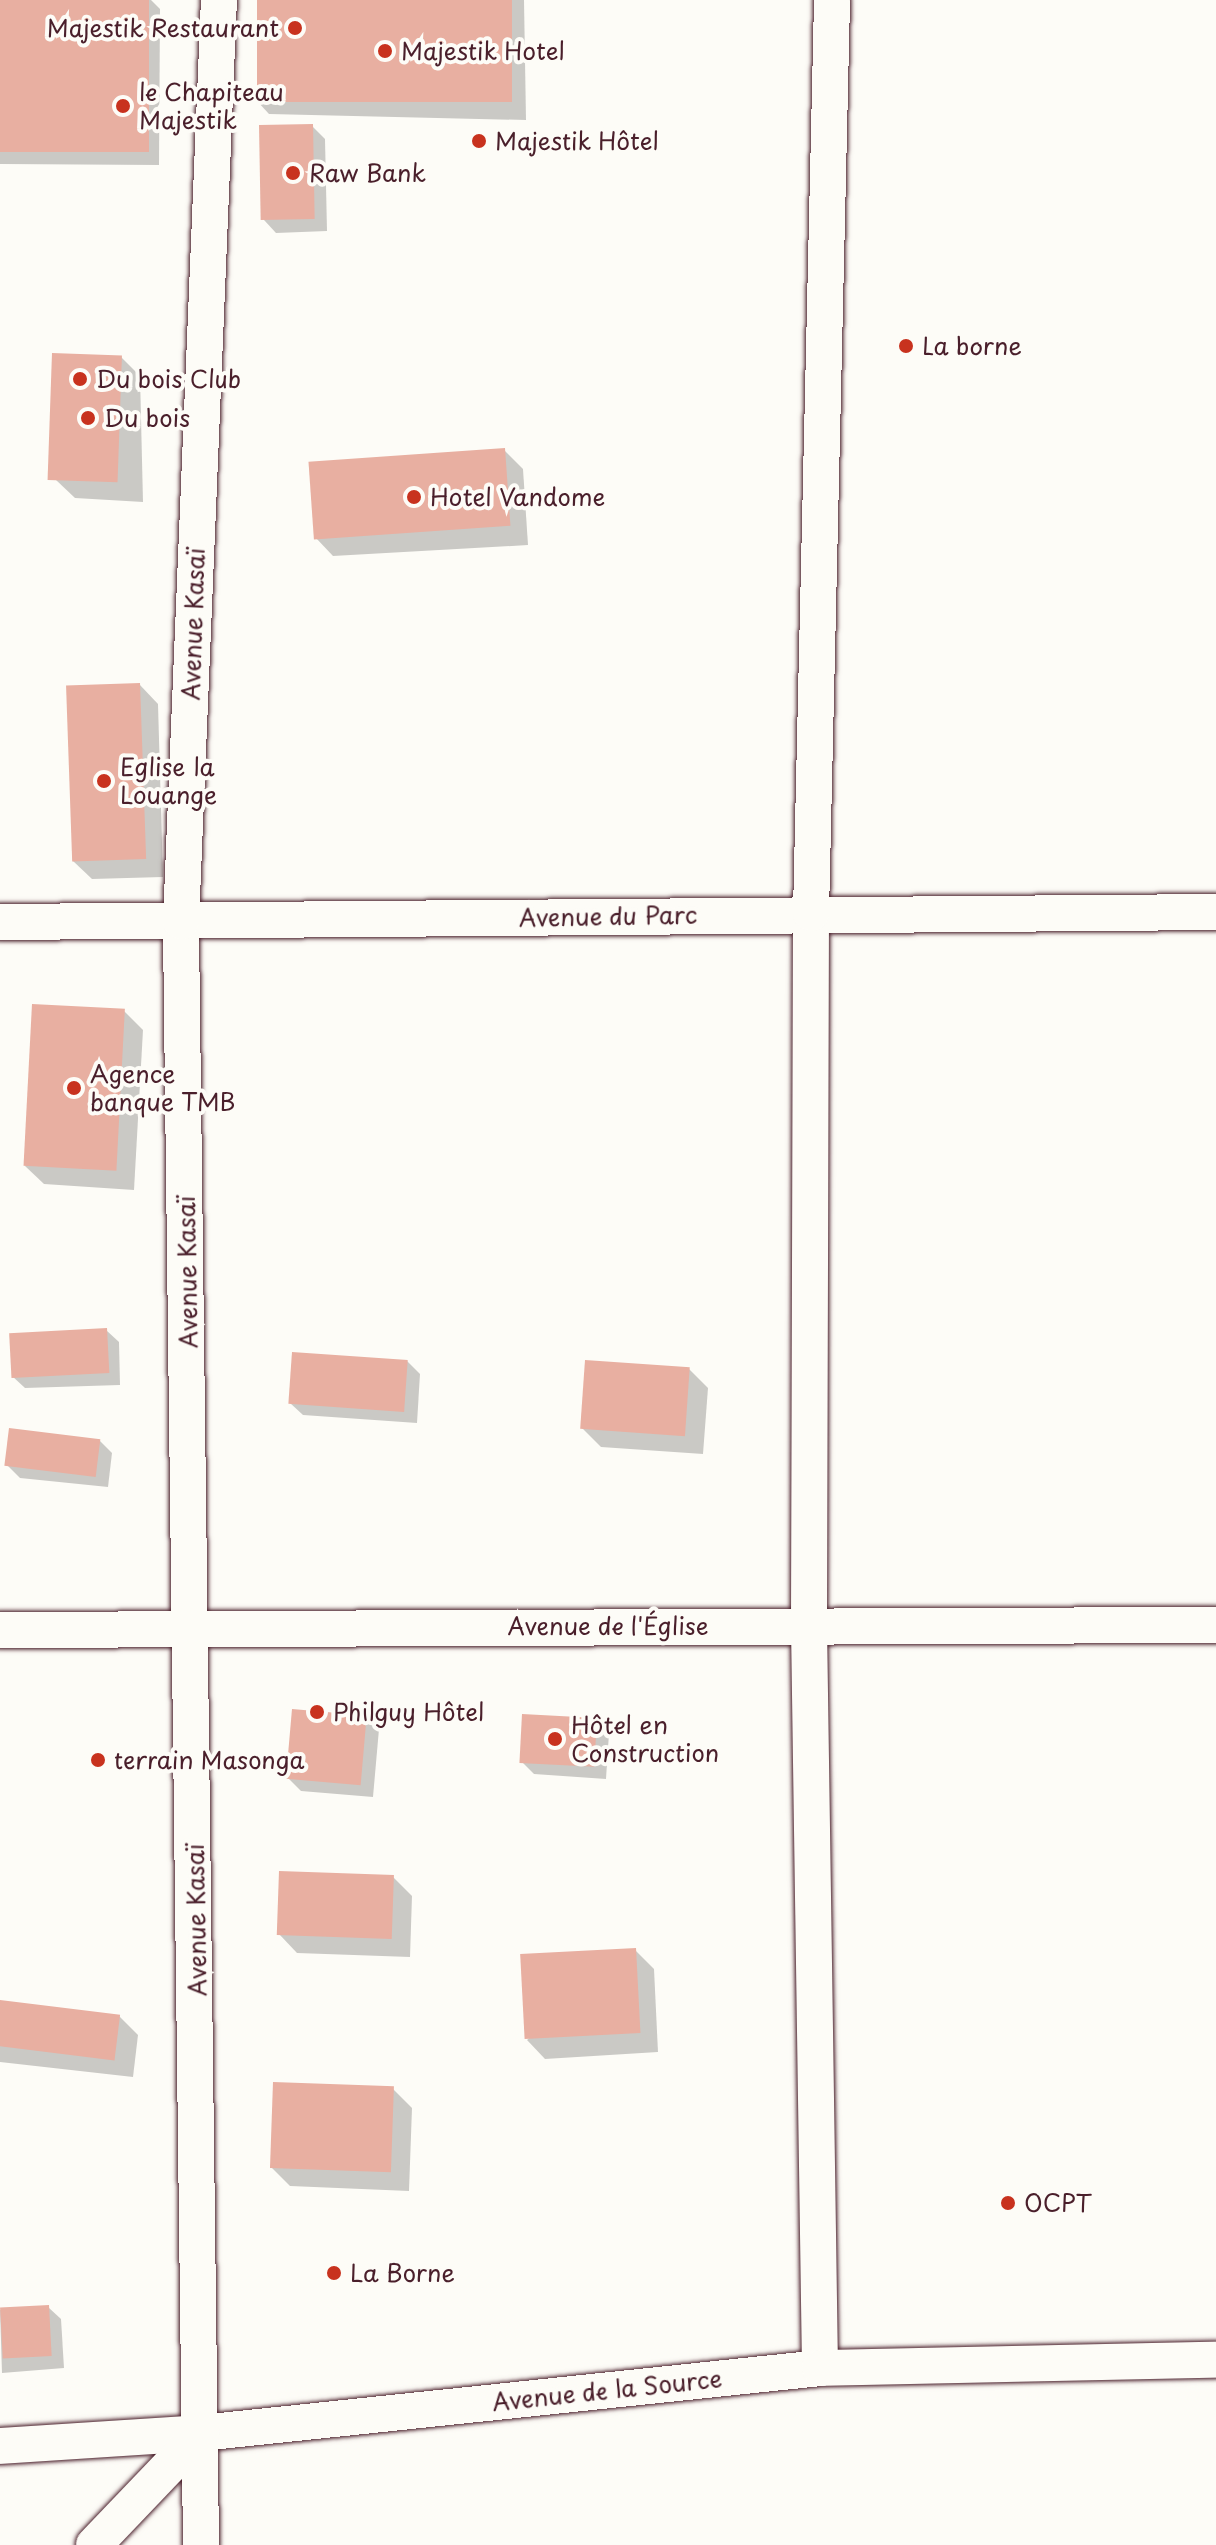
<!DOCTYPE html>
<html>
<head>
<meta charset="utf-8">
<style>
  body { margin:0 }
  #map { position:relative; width:1216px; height:2545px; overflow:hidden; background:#fdfcf7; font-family:"Playpen Sans",sans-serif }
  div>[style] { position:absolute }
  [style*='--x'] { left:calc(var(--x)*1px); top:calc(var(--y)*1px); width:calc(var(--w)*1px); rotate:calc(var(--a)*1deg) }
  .shadow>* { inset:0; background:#0003 }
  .building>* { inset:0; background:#e8afa1; transform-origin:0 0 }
  .roads { filter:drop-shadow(0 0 2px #4a1f2b) drop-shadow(0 0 2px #4a1f2b) }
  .minor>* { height:36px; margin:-18px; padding:0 18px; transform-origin:18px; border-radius:18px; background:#fdfcf7 }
  .dots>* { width:22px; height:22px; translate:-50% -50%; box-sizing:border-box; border:4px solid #fdfcf7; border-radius:50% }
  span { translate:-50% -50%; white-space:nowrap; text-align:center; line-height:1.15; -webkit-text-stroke:8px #fdfcf7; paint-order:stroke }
  .poi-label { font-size:24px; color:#4a1f2b }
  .right { translate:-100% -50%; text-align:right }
  .left { translate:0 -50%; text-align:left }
  .street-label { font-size:24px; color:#4a1f2b }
</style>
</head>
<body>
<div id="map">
  <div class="shadow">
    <i style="clip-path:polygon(0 0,151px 0,160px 9px,159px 165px,0 164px)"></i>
    <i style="clip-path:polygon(259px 0,524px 0,526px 120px,269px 114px,257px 101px)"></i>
    <i style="clip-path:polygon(312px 126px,325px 139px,327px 231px,276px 233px,264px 220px)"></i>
    <i style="clip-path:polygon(121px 357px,140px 376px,143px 502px,75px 498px,56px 480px)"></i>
    <i style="clip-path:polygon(504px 450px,523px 469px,528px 545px,333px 556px,315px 537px)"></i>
    <i style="clip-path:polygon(140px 685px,158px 704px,163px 877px,92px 879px,73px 861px)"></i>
    <i style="clip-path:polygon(124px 1011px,143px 1030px,134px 1190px,44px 1184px,25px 1166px)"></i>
    <i style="clip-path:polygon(106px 1330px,119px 1342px,120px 1385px,25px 1388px,12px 1376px)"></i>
    <i style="clip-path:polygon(407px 1361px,420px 1374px,417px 1423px,303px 1415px,290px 1403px)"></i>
    <i style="clip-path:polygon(689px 1369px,708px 1388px,703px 1454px,601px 1447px,582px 1428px)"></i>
    <i style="clip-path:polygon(100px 1441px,112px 1453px,108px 1487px,20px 1478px,7px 1465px)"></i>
    <i style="clip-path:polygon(366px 1717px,379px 1729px,373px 1797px,301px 1791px,288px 1778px)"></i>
    <i style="clip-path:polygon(596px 1720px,609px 1733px,606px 1779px,534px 1774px,522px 1762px)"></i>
    <i style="clip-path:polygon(393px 1877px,412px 1896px,410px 1957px,297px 1953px,279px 1934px)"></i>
    <i style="clip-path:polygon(635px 1950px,654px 1969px,658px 2052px,545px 2059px,527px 2040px)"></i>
    <i style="clip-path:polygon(0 2002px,119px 2016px,138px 2035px,133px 2077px,0 2062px)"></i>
    <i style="clip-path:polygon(393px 2089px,412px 2108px,409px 2191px,290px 2186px,271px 2167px)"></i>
    <i style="clip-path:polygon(48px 2307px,61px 2319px,64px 2368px,2px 2373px,0 2310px)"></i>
  </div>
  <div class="building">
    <i style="left:0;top:0;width:149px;height:152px"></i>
    <i style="left:257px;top:0;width:255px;height:102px"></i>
    <i style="left:313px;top:124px;width:95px;height:54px;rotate:89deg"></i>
    <i style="left:52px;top:353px;width:70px;height:127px;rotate:2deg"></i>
    <i style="left:505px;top:448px;width:78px;height:197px;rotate:86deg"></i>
    <i style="left:140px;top:683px;width:176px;height:74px;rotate:88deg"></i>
    <i style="left:32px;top:1004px;width:93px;height:162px;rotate:3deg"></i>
    <i style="left:107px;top:1328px;width:45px;height:98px;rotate:87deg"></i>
    <i style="left:292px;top:1352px;width:116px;height:52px;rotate:4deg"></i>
    <i style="left:585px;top:1360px;width:105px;height:69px;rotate:4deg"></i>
    <i style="left:9px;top:1428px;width:92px;height:38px;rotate:7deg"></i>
    <i style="left:292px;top:1709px;width:75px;height:70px;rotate:5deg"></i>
    <i style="left:522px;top:1714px;width:75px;height:49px;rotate:3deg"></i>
    <i style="left:279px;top:1871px;width:115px;height:64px;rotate:2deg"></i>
    <i style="left:636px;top:1948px;width:85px;height:116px;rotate:87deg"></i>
    <i style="left:0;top:2000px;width:121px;height:46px;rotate:7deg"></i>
    <i style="left:273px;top:2082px;width:121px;height:86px;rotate:2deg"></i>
    <i style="left:49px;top:2305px;width:51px;height:49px;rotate:87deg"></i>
  </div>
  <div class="roads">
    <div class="minor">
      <i style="--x:0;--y:922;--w:1216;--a:-0.47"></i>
      <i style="--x:0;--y:1630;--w:1216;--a:-0.24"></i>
      <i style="--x:820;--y:2368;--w:744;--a:-90.85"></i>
      <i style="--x:809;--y:1624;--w:711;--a:-89.84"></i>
      <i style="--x:811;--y:913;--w:913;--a:-88.68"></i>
      <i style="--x:0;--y:2446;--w:201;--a:-3.7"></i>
      <i style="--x:201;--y:2433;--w:622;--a:-5.99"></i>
      <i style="--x:820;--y:2368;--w:396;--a:-1.2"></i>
      <i style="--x:94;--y:2545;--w:155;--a:-46.3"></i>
      <i style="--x:201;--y:2545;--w:1624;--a:-90.71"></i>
      <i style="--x:181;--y:921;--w:922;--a:-87.64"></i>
    </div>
  </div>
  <div class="dots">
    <i style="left:295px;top:28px;background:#c8321e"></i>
    <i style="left:385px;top:51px;background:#c8321e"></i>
    <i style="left:123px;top:106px;background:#c8321e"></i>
    <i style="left:479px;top:141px;background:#c8321e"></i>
    <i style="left:293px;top:173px;background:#c8321e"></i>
    <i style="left:906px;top:346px;background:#c8321e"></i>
    <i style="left:80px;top:379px;background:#c8321e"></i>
    <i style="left:88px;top:418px;background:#c8321e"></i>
    <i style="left:414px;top:497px;background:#c8321e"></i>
    <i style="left:104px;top:781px;background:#c8321e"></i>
    <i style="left:74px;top:1088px;background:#c8321e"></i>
    <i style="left:317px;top:1712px;background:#c8321e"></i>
    <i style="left:555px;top:1739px;background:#c8321e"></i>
    <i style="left:98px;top:1760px;background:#c8321e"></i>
    <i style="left:1008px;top:2203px;background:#c8321e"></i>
    <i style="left:334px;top:2273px;background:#c8321e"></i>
  </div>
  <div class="poi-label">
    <span class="right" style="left:279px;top:28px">Majestik Restaurant</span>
    <span class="left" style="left:401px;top:51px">Majestik Hotel</span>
    <span class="left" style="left:139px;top:106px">le Chapiteau<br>Majestik</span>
    <span class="left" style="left:495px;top:141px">Majestik Hôtel</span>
    <span class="left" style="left:309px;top:173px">Raw Bank</span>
    <span class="left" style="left:922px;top:346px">La borne</span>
    <span class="left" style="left:96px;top:379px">Du bois Club</span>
    <span class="left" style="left:104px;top:418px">Du bois</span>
    <span class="left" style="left:430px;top:497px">Hotel Vandome</span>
    <span class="left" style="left:120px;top:781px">Eglise la<br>Louange</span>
    <span class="left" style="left:90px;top:1088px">Agence<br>banque TMB</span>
    <span class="left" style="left:333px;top:1712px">Philguy Hôtel</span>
    <span class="left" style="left:571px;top:1739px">Hôtel en<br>Construction</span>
    <span class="left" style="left:114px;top:1760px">terrain Masonga</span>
    <span class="left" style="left:1024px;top:2203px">OCPT</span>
    <span class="left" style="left:350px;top:2273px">La Borne</span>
  </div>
  <div class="street-label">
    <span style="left:193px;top:624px;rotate:-88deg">Avenue Kasaï</span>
    <span style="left:608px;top:916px;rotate:-1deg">Avenue du Parc</span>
    <span style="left:187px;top:1272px;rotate:-91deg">Avenue Kasaï</span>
    <span style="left:608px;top:1626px">Avenue de l'Église</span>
    <span style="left:196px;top:1920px;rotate:-91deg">Avenue Kasaï</span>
    <span style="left:607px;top:2390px;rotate:-6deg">Avenue de la Source</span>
  </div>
</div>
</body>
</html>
